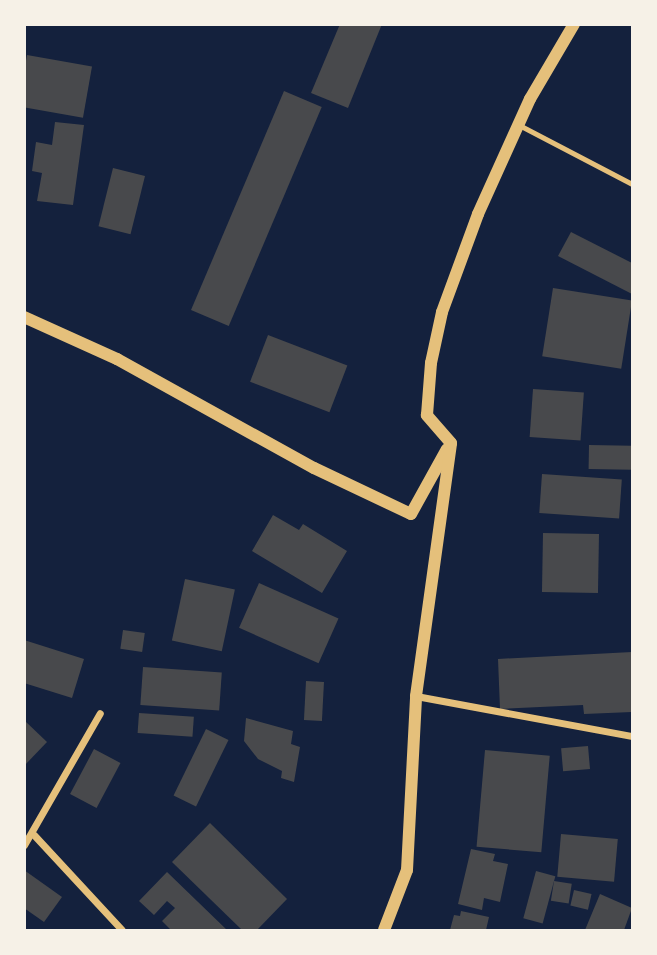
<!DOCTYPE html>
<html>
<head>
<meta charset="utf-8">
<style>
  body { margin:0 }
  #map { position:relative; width:657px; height:955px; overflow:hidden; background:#14213d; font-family:"Work Sans",sans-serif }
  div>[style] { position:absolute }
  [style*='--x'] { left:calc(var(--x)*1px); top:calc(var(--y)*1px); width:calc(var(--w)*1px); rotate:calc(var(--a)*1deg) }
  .building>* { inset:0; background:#48494c; transform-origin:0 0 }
  .service>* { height:5px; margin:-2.5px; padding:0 2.5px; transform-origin:2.5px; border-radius:2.5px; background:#e5c07b }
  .minor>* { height:7px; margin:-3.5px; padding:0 3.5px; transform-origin:3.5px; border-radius:3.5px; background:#e5c07b }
  .tertiary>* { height:12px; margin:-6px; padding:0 6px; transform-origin:6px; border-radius:6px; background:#e5c07b }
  span { translate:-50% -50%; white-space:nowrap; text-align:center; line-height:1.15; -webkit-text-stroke:6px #f6f1e7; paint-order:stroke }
  .frame { position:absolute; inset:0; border:26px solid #f6f1e7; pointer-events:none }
</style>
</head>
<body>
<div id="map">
  <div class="building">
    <i style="clip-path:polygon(340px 24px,382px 24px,348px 108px,311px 93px)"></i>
    <i style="left:27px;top:55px;width:66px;height:52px;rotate:10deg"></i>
    <i style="left:284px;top:91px;width:41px;height:238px;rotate:23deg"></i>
    <i style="clip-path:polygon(55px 122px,84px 125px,73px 205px,37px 201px,42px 173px,32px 171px,36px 142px,52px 145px)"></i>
    <i style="left:113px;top:168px;width:33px;height:60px;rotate:14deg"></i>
    <i style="clip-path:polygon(571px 232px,632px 263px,632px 294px,558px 256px)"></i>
    <i style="left:553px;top:288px;width:80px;height:69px;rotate:9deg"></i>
    <i style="left:268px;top:335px;width:85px;height:50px;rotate:21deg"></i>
    <i style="left:533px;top:389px;width:51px;height:48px;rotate:4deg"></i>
    <i style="left:589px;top:445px;width:43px;height:24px;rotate:1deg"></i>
    <i style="left:542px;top:474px;width:80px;height:39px;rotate:4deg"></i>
    <i style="clip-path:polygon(273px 515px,299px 530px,303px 524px,347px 551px,322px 593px,252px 551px)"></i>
    <i style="left:543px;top:533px;width:56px;height:59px;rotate:1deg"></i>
    <i style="left:185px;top:579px;width:51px;height:63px;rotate:12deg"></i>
    <i style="left:259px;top:583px;width:87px;height:49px;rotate:24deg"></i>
    <i style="left:123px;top:630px;width:22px;height:19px;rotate:8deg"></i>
    <i style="clip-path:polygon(24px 640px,84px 659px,72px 698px,24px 683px)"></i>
    <i style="clip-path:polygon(632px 652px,632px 712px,584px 714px,583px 705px,500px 709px,498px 659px)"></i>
    <i style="left:143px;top:667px;width:79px;height:38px;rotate:4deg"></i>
    <i style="left:306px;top:681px;width:18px;height:39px;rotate:3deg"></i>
    <i style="left:139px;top:713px;width:55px;height:20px;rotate:4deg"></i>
    <i style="clip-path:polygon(246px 718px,293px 731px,291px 744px,300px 747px,294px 782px,281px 778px,282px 771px,258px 759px,244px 741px)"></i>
    <i style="clip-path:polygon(24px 720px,47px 742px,24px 766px)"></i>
    <i style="left:206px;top:729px;width:25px;height:74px;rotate:26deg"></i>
    <i style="left:588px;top:746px;width:23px;height:27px;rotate:85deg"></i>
    <i style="left:94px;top:749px;width:30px;height:51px;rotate:28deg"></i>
    <i style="left:485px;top:750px;width:65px;height:97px;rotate:5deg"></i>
    <i style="clip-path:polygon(210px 823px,287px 899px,257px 930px,242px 930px,172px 862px)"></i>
    <i style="left:561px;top:834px;width:57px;height:43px;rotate:5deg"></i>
    <i style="clip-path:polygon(471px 849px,495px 854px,493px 861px,508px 864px,500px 902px,484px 898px,482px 910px,458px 904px)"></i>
    <i style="clip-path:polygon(24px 870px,62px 897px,44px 922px,24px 908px)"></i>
    <i style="left:536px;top:871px;width:20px;height:49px;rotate:15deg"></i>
    <i style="clip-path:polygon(167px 872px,227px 930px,171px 930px,162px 921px,175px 908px,167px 901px,154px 915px,139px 901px)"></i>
    <i style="left:554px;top:881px;width:18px;height:20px;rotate:9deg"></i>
    <i style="left:574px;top:890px;width:18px;height:16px;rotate:13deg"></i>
    <i style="clip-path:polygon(600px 894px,632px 908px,624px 930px,585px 930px)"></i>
    <i style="clip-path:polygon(461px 911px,489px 917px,486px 930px,450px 930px,454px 915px,460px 916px)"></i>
  </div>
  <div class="service">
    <i style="--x:519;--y:125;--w:127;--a:27.6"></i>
  </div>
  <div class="minor">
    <i style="--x:416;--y:696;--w:220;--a:10.5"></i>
    <i style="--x:34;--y:835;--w:129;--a:47.2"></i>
    <i style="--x:24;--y:845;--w:152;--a:-60.1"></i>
  </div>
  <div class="tertiary">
    <i style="--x:24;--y:317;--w:102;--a:24.3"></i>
    <i style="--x:117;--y:359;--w:225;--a:29"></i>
    <i style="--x:314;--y:468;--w:107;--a:25.4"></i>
    <i style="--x:411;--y:514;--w:74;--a:-61"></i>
    <i style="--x:384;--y:930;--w:64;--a:-69"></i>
    <i style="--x:407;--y:870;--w:174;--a:-87"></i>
    <i style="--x:416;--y:696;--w:255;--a:-82.1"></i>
    <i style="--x:451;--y:443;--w:37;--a:-131"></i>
    <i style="--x:427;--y:415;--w:52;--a:-85.6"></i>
    <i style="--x:431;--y:363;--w:52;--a:-77.8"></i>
    <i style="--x:442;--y:312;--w:104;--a:-69.8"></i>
    <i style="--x:478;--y:214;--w:126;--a:-65.7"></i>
    <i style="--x:530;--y:99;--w:87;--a:-59.6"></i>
  </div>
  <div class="frame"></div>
</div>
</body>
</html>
